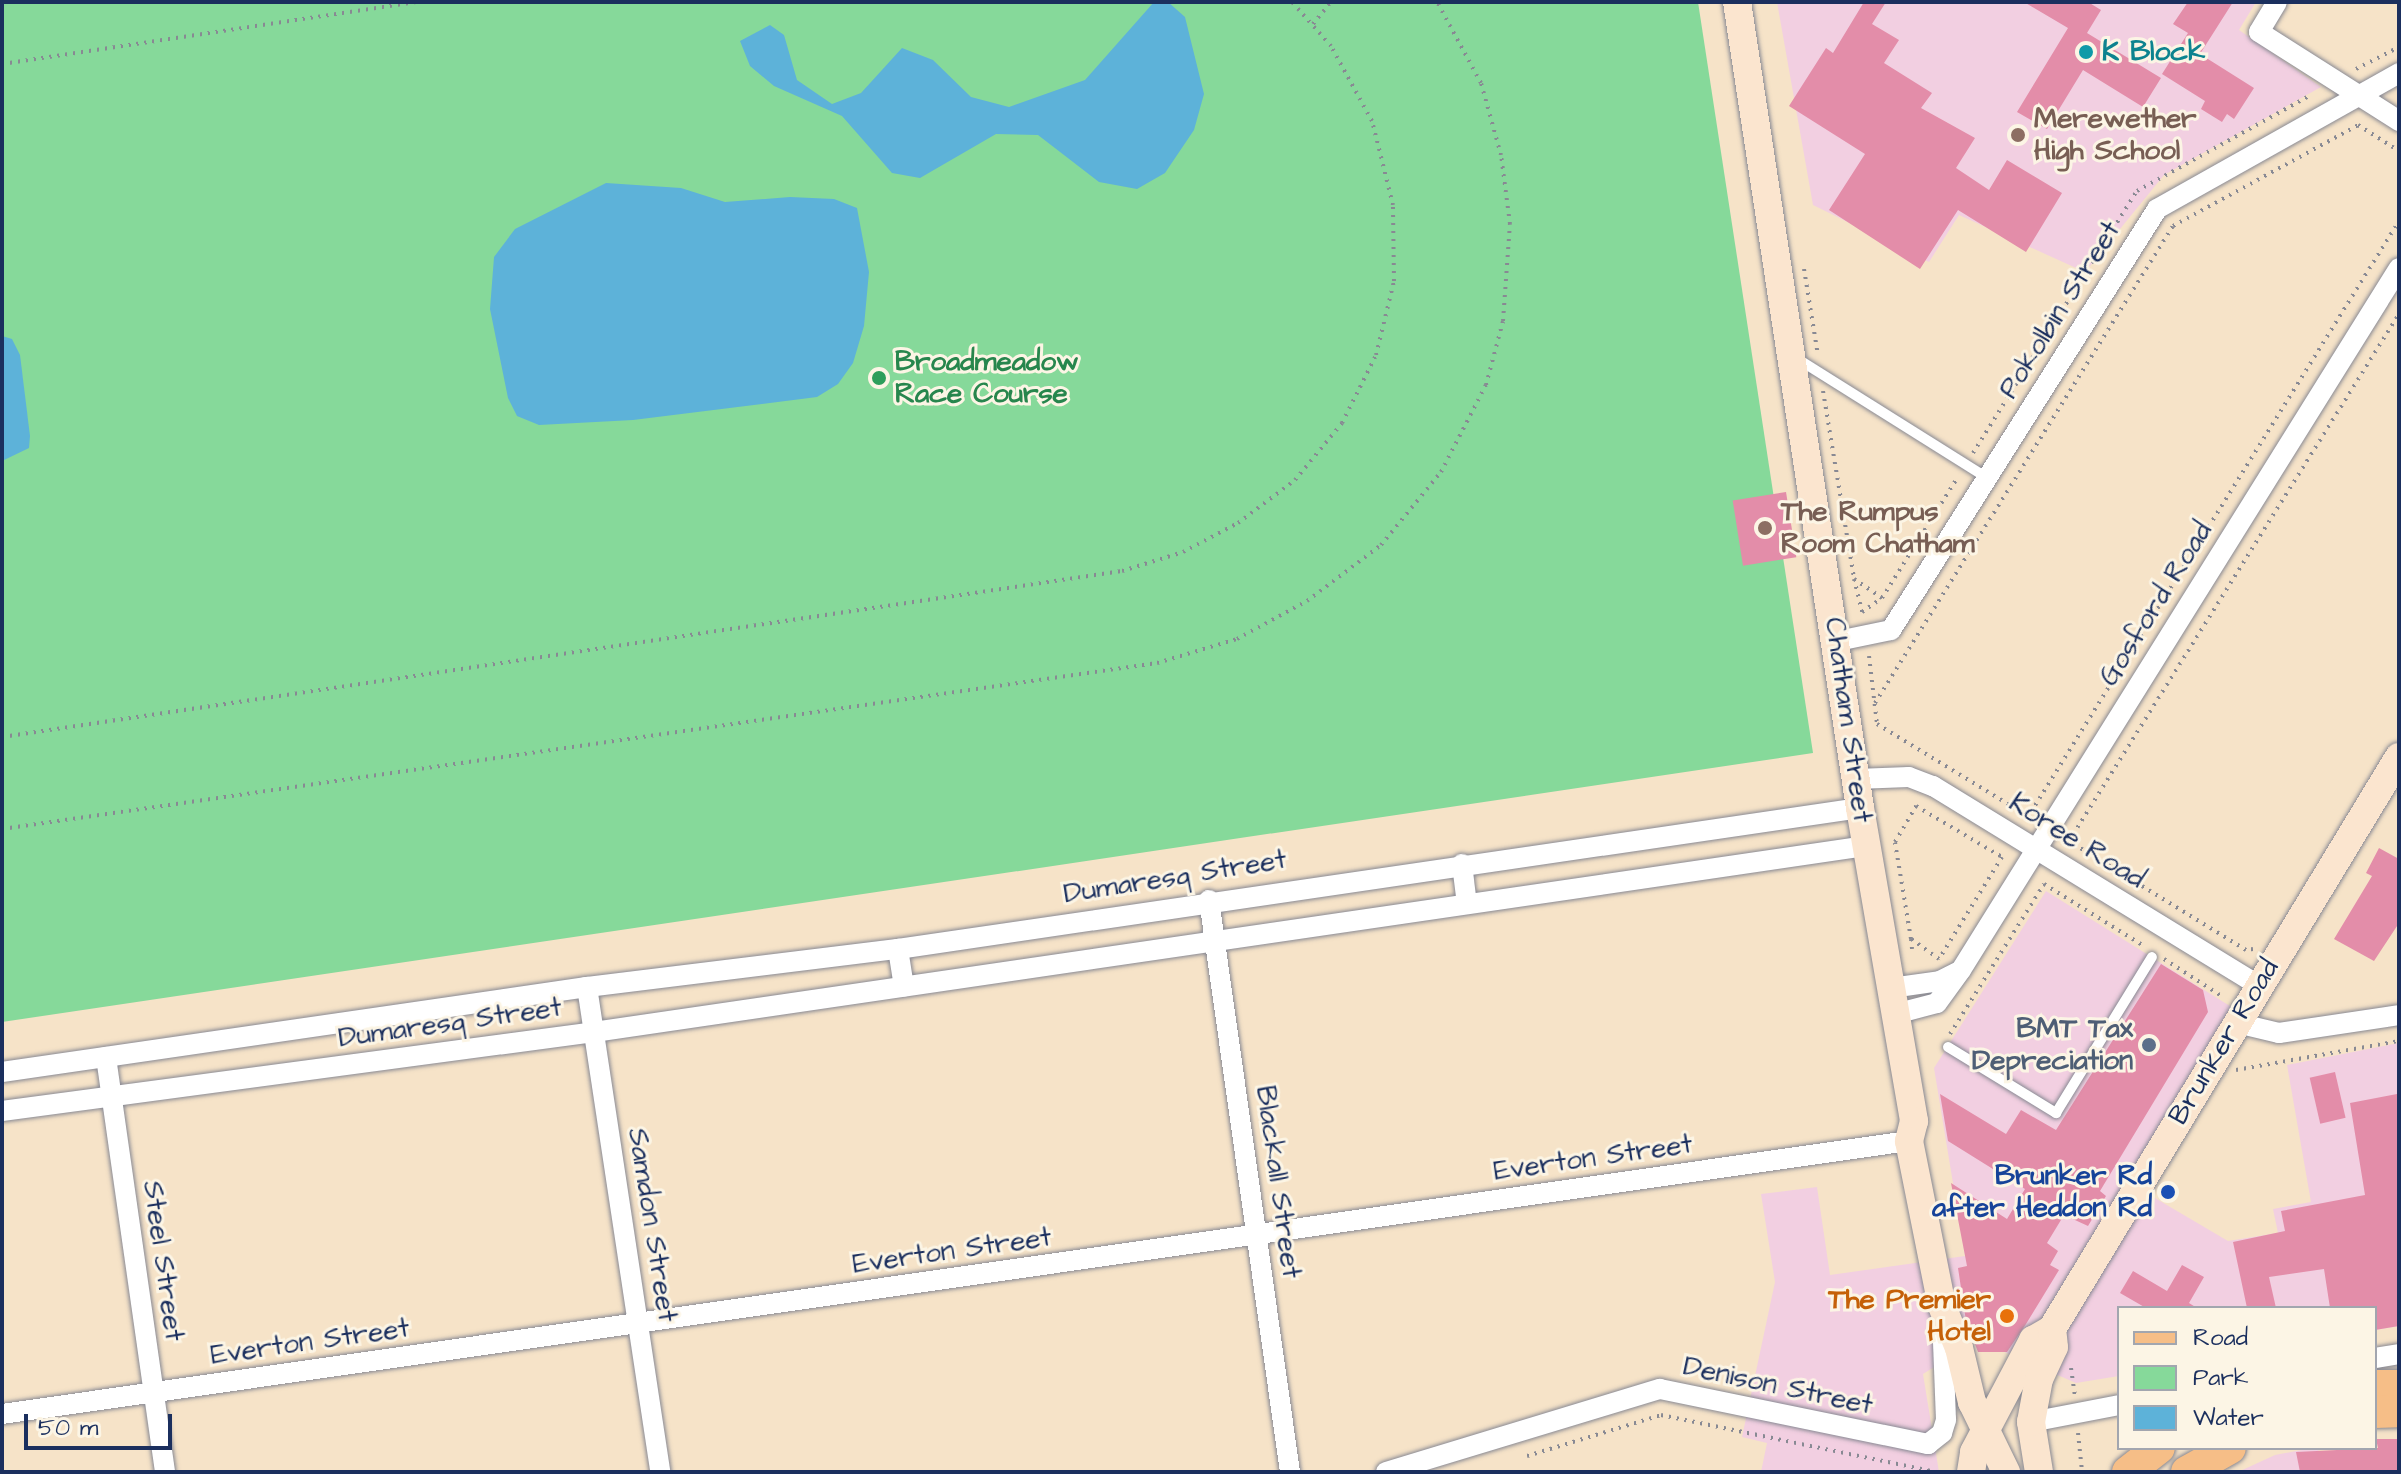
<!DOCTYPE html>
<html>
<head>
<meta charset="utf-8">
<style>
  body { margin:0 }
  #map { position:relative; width:2401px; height:1474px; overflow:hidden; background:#f6e3c8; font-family:"Architects Daughter",sans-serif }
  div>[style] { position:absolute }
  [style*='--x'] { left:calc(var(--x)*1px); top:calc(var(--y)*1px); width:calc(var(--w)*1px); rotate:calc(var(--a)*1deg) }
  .built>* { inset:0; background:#f2cfe1 }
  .green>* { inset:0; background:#86d99a }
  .water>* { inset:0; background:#5db2d9 }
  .building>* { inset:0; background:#e38da9; transform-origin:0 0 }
  .path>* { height:4px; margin-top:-2px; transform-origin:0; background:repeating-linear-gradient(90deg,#888993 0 2px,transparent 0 8px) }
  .roads { filter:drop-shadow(0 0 2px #888993) drop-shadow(0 0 2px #888993) }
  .lane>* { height:10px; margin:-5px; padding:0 5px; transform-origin:5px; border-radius:5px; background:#fff }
  .street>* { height:20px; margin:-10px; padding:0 10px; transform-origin:10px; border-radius:10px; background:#fff }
  .secondary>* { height:28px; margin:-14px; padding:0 14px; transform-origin:14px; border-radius:14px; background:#fbe5cf }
  .primary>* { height:32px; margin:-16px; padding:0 16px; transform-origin:16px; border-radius:16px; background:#f6be87 }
  .dots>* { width:22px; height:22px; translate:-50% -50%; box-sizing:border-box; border:4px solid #fcf5e5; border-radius:50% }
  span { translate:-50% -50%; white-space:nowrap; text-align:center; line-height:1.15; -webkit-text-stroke:6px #fcf5e5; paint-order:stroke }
  .culture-label { font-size:28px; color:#0d838f; font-weight:700 }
  .left { translate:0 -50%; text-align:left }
  .education-label { font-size:28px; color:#785e54; font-weight:700 }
  .street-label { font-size:28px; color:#1b2f5e }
  .leisure-label { font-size:28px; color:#27864d; font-weight:700 }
  .service-label { font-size:28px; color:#4e5e75; font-weight:700 }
  .right { translate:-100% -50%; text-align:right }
  .transit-label { font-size:28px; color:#164399; font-weight:700 }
  .food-label { font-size:28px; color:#c56008; font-weight:700 }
  .frame { position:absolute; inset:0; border:4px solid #1b2f5e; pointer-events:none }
  .legend { position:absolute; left:2117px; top:1306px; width:260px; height:144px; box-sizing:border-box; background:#fcf5e5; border:2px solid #a2a6af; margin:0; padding:10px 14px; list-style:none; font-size:24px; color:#1b2f5e }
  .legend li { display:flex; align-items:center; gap:16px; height:40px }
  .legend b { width:40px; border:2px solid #a2a6af }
  .scale { position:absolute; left:24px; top:1414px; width:148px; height:36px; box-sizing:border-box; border:4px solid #1b2f5e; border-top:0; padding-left:10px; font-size:24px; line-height:28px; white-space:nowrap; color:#1b2f5e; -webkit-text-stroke:6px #fcf5e5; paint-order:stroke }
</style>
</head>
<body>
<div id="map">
  <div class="built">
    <i style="clip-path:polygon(1777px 2px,2256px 2px,2239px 30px,2321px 87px,2164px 175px,2085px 272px,1959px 215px,1929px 262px,1813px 205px)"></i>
    <i style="clip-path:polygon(2046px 891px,2233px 1008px,2126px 1181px,2228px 1241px,2278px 1233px,2273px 1209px,2311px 1202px,2287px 1065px,2399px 1043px,2399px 1326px,2375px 1330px,2375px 1308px,2119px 1308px,2119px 1376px,2076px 1383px,1977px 1340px,1923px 1374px,1939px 1472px,1761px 1472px,1767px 1443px,1742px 1437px,1775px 1282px,1761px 1194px,1817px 1187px,1830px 1275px,1965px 1256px,1934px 1068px)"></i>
    <i style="clip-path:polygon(2312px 1448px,2318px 1448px,2323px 1472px,2238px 1472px,2275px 1455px)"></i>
  </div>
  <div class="green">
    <i style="clip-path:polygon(2px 2px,1698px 2px,1813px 753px,2px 1022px)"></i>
  </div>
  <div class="water">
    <i style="clip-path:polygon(1154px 2px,1168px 2px,1185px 17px,1204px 94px,1194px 130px,1165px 173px,1137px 189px,1099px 182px,1038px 135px,996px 134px,920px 178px,892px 173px,842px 116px,774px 86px,750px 66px,740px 41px,770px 25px,784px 35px,797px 80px,832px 104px,861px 93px,902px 48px,933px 60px,971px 97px,1009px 107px,1085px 80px)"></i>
    <i style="clip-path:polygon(606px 183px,681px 188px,725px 202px,790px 197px,834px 199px,857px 208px,869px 272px,864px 326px,853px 363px,838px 384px,817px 397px,633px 420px,539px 425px,517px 416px,508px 398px,490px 309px,494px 257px,515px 229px)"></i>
    <i style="clip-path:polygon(2px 336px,12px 339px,20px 355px,30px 436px,29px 448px,2px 461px)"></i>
  </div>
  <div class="building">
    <i style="clip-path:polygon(1864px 2px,1886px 2px,1872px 24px,1899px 40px,1884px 63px,1932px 93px,1921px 108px,1975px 138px,1956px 168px,1989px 190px,2007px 160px,2062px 193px,2026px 252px,1958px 210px,1920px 269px,1829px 210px,1865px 154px,1789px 106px,1826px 48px,1833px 53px)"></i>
    <i style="clip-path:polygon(2024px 2px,2088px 2px,2101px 10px,2087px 33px,2161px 78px,2143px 107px,2083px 70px,2047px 129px,2017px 112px,2068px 28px)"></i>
    <i style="clip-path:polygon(2188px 2px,2233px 2px,2200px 54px,2254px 88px,2234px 119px,2227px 114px,2222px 122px,2201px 109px,2205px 101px,2162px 74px,2188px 33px,2173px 24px)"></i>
    <i style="left:1786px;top:492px;width:66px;height:54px;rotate:81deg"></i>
    <i style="clip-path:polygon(2379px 848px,2399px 859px,2399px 923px,2374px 961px,2334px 939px,2372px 876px,2366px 873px)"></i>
    <i style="clip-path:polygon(2161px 964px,2203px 990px,2208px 1012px,2100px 1191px,2106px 1196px,2088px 1226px,2064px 1215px,2047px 1243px,2058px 1251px,2050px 1265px,2059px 1270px,2026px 1324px,2007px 1352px,1978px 1352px,1966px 1321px,1958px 1268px,1967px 1266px,1951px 1183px,2007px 1219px,2025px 1189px,1948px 1141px,1940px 1094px,2006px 1134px,2021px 1110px,2056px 1130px)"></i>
    <i style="left:2335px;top:1072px;width:47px;height:26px;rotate:77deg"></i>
    <i style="clip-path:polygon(2397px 1094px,2399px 1326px,2375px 1330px,2375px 1308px,2330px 1308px,2324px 1269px,2269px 1277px,2276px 1308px,2247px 1308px,2233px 1242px,2285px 1231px,2281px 1211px,2365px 1195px,2350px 1103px)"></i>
    <i style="clip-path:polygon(2182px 1265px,2204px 1277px,2189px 1303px,2197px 1308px,2146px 1308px,2120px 1293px,2133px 1271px,2167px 1291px)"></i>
    <i style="clip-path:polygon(2376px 1439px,2399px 1439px,2399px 1472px,2300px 1472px,2296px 1452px,2378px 1448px)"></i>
  </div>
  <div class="path">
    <i style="--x:1313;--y:24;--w:28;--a:-51"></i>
    <i style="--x:2;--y:64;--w:422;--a:-8.5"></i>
    <i style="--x:2356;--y:69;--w:48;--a:-27.1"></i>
    <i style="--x:1804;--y:269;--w:87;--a:80.8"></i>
    <i style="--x:1823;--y:391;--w:191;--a:80.6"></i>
    <i style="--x:1854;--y:579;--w:34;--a:34"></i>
    <i style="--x:1882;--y:598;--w:143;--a:-57.9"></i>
    <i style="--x:1973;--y:453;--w:309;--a:-58"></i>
    <i style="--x:2137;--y:191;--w:196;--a:-28.9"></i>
    <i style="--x:1854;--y:579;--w:36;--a:76"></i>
    <i style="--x:1862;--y:612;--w:24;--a:-35"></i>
    <i style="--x:1869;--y:656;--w:68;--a:83.3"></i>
    <i style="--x:1877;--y:724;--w:175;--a:31.4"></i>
    <i style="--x:2026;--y:815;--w:6;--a:-31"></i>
    <i style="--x:2031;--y:812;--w:696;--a:-58.09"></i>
    <i style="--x:1875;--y:703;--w:562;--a:-58.01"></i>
    <i style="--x:2173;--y:226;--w:211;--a:-28.6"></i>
    <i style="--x:2358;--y:125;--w:49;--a:32.4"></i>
    <i style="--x:2;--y:737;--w:1132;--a:-8.43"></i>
    <i style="--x:1122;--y:571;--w:64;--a:-17.3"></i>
    <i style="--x:1183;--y:552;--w:62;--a:-27.8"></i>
    <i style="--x:1238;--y:523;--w:71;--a:-37"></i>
    <i style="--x:1295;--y:480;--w:74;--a:-50.5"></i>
    <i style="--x:1342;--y:423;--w:76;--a:-63.4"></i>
    <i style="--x:1376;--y:355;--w:76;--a:-76.3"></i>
    <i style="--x:1394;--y:281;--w:76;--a:-90.8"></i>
    <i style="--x:1393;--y:205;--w:87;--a:-104"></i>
    <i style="--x:1372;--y:121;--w:85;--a:-118.7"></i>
    <i style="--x:1331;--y:46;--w:59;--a:-131.6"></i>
    <i style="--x:1916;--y:806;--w:100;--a:30.7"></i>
    <i style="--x:2002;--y:857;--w:120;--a:121.7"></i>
    <i style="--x:1939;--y:959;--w:34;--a:-144"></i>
    <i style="--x:1911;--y:939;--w:98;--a:-99.4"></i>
    <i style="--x:1895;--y:842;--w:42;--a:-59.7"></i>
    <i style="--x:2;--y:829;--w:1167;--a:-8.18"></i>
    <i style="--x:1157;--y:663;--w:84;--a:-16.7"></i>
    <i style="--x:1237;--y:639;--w:80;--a:-28.5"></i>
    <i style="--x:1307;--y:601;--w:93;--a:-37.1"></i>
    <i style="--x:1381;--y:545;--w:94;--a:-50.6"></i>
    <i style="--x:1441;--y:472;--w:98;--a:-62.7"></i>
    <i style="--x:1486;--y:385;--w:66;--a:-75.1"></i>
    <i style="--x:1503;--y:321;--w:97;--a:-85.9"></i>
    <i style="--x:1510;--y:224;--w:70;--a:-97.4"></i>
    <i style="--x:1501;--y:155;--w:75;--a:-105.5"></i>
    <i style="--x:1481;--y:83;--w:92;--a:-118.5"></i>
    <i style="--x:1911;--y:939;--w:10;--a:84"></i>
    <i style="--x:2253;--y:949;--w:7;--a:172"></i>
    <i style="--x:2246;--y:950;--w:208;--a:-148.4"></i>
    <i style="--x:2069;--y:841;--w:622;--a:-57.95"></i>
    <i style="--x:2164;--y:959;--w:70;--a:32.8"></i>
    <i style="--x:1950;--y:1034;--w:177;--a:-57.9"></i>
    <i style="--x:2044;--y:884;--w:118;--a:31.8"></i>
    <i style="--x:2236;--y:1070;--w:166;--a:-10.1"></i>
    <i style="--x:2071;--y:1368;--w:27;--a:82"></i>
    <i style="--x:2078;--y:1433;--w:39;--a:84"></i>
    <i style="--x:1527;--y:1456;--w:140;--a:-17"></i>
    <i style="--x:1661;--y:1415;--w:282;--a:11.7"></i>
  </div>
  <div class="roads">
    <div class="lane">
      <i style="--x:1796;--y:358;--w:226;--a:32.1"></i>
      <i style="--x:1948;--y:1047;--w:127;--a:31.4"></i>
      <i style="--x:2056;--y:1113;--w:183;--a:-58.4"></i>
    </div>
    <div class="street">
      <i style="--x:2277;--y:2;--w:35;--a:121"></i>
      <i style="--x:2259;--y:32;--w:166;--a:32.4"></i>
      <i style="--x:1838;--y:641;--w:54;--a:-11.7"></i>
      <i style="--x:1891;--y:630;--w:498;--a:-57.7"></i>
      <i style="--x:2157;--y:209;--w:278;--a:-29.3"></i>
      <i style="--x:1856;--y:779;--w:53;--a:-2.2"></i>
      <i style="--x:1909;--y:777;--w:26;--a:21"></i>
      <i style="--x:1933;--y:786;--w:382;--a:31.5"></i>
      <i style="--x:1462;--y:864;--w:38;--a:83"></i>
      <i style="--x:1209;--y:900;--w:578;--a:81.94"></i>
      <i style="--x:898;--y:949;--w:38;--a:81"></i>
      <i style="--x:587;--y:987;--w:490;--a:81.4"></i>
      <i style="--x:1891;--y:988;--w:49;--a:-8.1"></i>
      <i style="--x:1940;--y:981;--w:20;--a:-27"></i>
      <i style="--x:1895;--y:1014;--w:43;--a:-14.7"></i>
      <i style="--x:1937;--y:1003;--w:41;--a:-54"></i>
      <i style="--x:1961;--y:970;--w:827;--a:-58.04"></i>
      <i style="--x:2237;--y:1023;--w:43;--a:13.4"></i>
      <i style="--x:2279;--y:1033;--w:121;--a:-8.5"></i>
      <i style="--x:106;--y:1057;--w:419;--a:81.9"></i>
      <i style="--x:2;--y:1072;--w:591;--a:-8.27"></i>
      <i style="--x:587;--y:987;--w:313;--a:-7"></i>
      <i style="--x:898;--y:949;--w:972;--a:-8.34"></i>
      <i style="--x:2;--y:1111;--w:597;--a:-7.6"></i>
      <i style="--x:594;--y:1032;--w:1286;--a:-8.32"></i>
      <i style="--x:2375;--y:1358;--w:24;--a:-9"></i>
      <i style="--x:2;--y:1414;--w:1926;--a:-8.15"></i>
      <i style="--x:2031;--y:1422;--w:90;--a:-10.9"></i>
      <i style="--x:1386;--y:1472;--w:286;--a:-16.9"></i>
      <i style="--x:1660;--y:1389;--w:274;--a:11.6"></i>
      <i style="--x:1928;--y:1444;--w:18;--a:-38"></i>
      <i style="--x:1942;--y:1433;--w:14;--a:-73"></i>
      <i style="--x:1946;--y:1420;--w:106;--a:-92.2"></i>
    </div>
    <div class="secondary">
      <i style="--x:1737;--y:2;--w:815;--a:81.32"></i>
      <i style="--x:1860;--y:808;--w:318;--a:80.2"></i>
      <i style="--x:1914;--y:1121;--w:21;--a:104"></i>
      <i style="--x:1909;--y:1141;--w:168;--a:78.7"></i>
      <i style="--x:1942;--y:1306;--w:45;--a:68"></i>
      <i style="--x:1959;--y:1348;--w:56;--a:76.5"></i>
      <i style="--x:1972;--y:1402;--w:78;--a:64.1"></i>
      <i style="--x:1971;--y:1472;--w:20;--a:-81"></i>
      <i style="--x:1974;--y:1452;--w:127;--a:-62.2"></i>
      <i style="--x:2033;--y:1340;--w:22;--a:-30"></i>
      <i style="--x:2052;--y:1329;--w:669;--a:-58.76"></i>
      <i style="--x:2039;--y:1472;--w:51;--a:-99.1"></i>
      <i style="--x:2031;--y:1422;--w:44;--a:-79.5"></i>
      <i style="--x:2039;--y:1379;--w:35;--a:-65"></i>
      <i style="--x:2054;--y:1347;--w:18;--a:-96"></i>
    </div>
    <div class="primary">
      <i style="--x:2375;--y:1386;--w:24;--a:0"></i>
      <i style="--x:2375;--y:1412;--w:24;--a:-2"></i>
      <i style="--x:2128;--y:1472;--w:39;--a:-38"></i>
      <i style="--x:2187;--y:1472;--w:49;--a:-29.2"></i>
    </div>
  </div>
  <div class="dots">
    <i style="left:2086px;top:52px;background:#0f9aa8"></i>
    <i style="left:2018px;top:135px;background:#8d6e63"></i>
    <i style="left:879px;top:378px;background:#2e9e5b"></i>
    <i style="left:1765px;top:528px;background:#8d6e63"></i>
    <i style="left:2149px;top:1045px;background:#5c6f8a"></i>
    <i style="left:2168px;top:1192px;background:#1a4fb4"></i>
    <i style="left:2007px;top:1316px;background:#e8710a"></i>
  </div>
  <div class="culture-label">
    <span class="left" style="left:2102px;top:52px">K Block</span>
  </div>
  <div class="education-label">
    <span class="left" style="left:2034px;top:135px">Merewether<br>High School</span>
    <span class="left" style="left:1781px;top:528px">The Rumpus<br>Room Chatham</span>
  </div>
  <div class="street-label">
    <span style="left:2060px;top:310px;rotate:-58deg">Pokolbin Street</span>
    <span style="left:2156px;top:604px;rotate:-58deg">Gosford Road</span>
    <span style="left:1848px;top:720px;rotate:82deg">Chatham Street</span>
    <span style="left:2077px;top:841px;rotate:32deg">Koree Road</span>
    <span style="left:1175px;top:877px;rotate:-9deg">Dumaresq Street</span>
    <span style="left:450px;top:1023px;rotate:-8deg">Dumaresq Street</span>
    <span style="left:2224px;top:1042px;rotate:-59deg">Brunker Road</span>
    <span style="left:1593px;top:1158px;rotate:-8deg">Everton Street</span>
    <span style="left:1278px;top:1182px;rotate:82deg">Blackall Street</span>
    <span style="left:652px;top:1225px;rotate:81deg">Samdon Street</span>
    <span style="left:952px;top:1251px;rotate:-8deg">Everton Street</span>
    <span style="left:163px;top:1261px;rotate:82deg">Steel Street</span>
    <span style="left:310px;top:1342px;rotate:-8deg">Everton Street</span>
    <span style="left:1778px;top:1386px;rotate:12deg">Denison Street</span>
  </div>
  <div class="leisure-label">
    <span class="left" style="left:895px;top:378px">Broadmeadow<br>Race Course</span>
  </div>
  <div class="service-label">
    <span class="right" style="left:2133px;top:1045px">BMT Tax<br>Depreciation</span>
  </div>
  <div class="transit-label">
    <span class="right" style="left:2152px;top:1192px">Brunker Rd<br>after Heddon Rd</span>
  </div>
  <div class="food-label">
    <span class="right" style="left:1991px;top:1316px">The Premier<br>Hotel</span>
  </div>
  <div class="frame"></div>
  <ul class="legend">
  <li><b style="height:10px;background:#f6be87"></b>Road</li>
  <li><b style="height:22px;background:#86d99a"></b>Park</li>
  <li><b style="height:22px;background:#5db2d9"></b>Water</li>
  </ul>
  <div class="scale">50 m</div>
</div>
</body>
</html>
